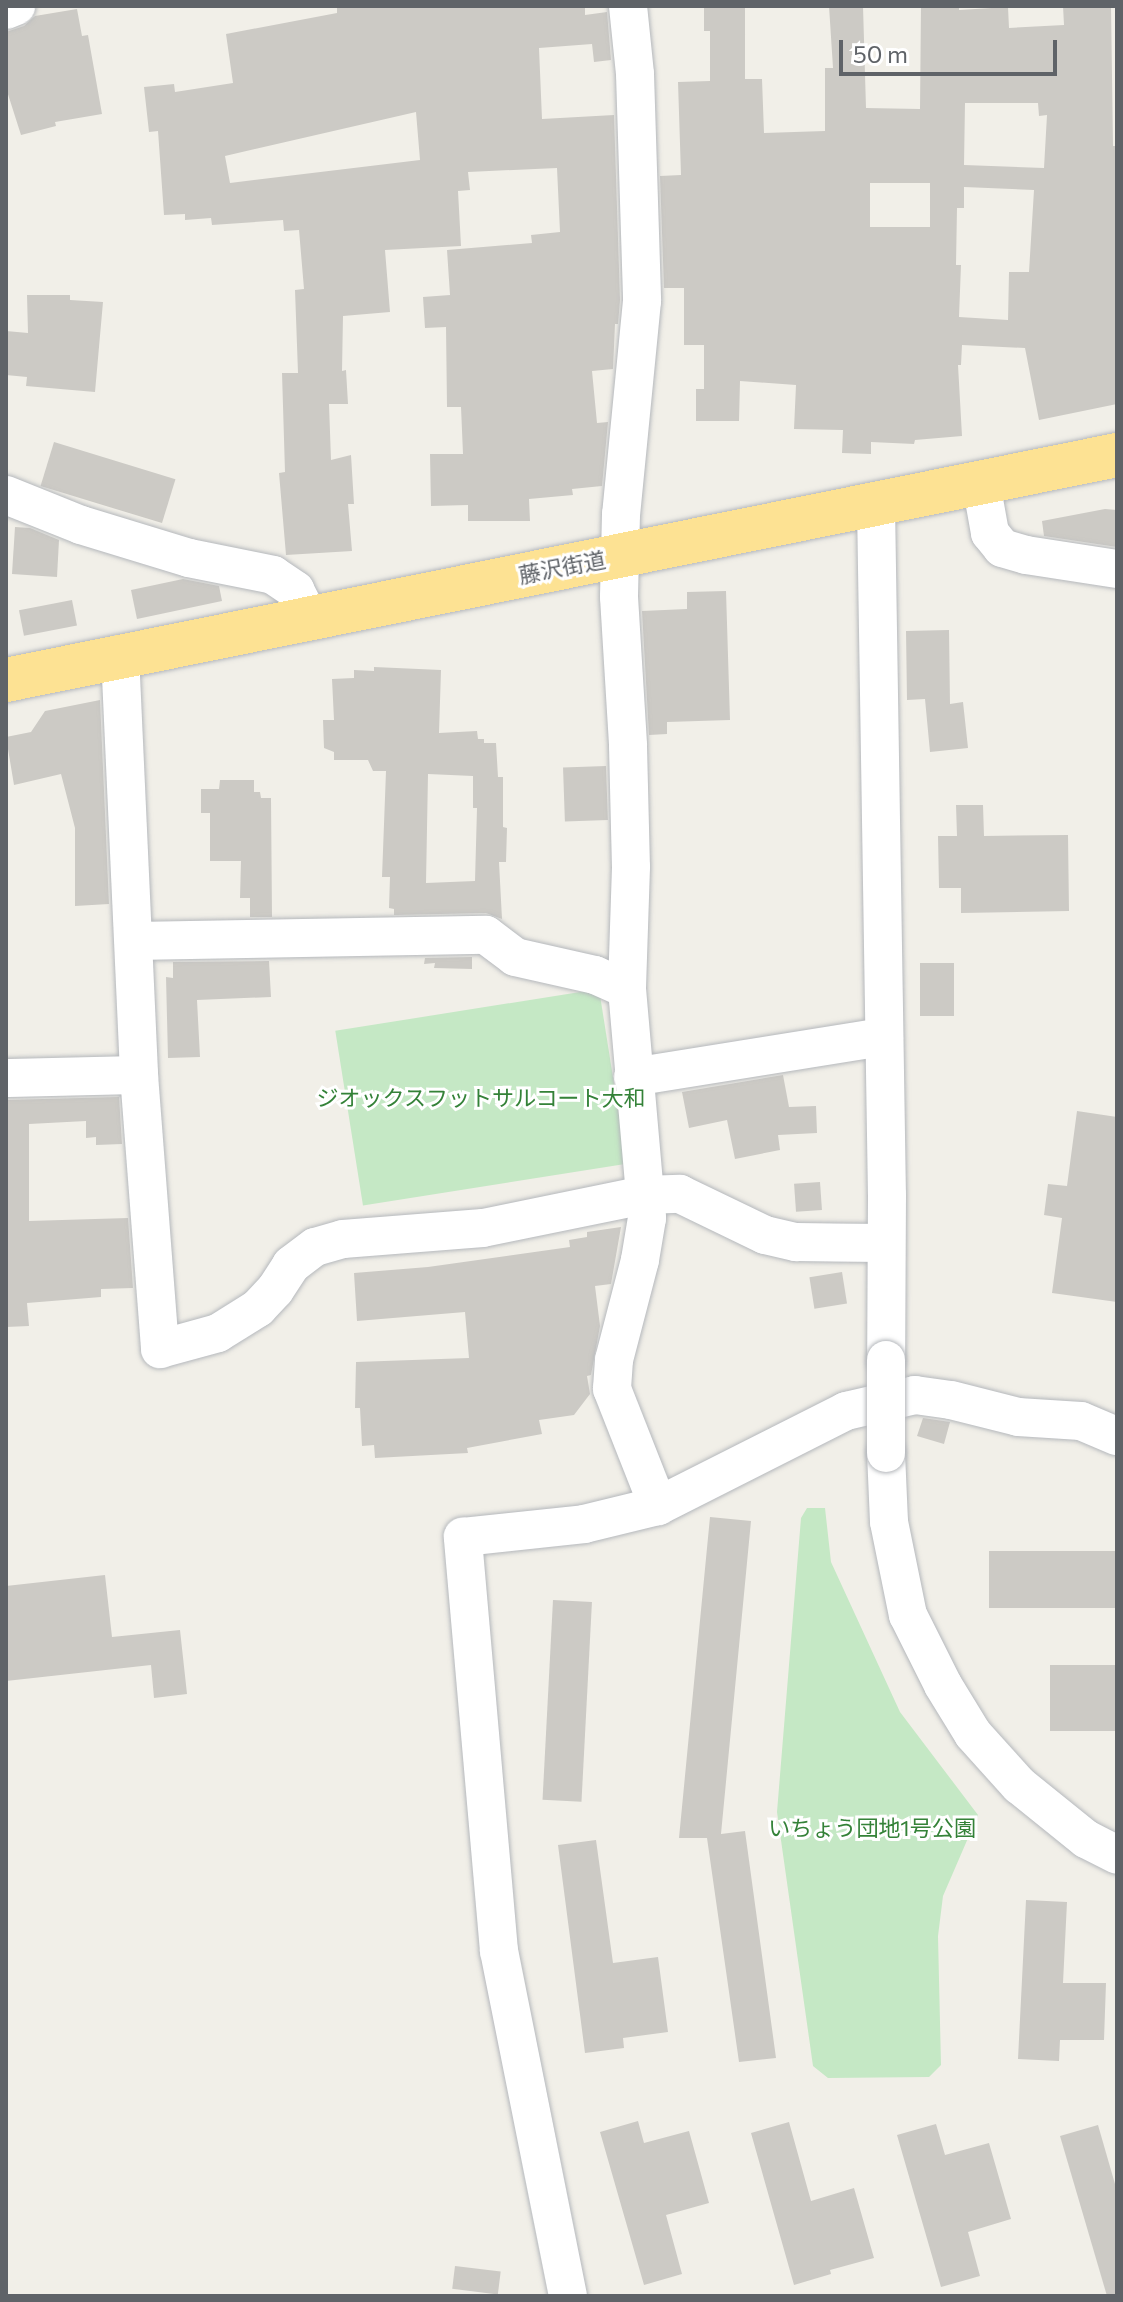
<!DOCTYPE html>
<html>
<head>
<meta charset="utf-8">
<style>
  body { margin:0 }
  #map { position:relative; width:1123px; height:2302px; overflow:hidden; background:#f1efe8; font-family:Commissioner,"Noto Sans JP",sans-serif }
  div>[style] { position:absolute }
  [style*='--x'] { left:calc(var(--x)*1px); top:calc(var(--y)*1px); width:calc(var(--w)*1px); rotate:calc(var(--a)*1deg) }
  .green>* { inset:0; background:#c5e8c5; transform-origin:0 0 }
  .building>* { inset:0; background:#cccac5; transform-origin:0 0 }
  .roads { filter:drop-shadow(0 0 2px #b5b8bc) drop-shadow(0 0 2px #b5b8bc) }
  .minor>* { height:38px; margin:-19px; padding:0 19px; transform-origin:19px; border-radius:19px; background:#fff }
  .highway>* { height:44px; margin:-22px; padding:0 22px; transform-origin:22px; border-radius:22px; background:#fde293 }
  .bridges { filter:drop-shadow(0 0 2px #b5b8bc) drop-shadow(0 0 2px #b5b8bc) }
  .minor-bridge>* { height:38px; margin:-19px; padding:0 19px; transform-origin:19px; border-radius:19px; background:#fff }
  span { translate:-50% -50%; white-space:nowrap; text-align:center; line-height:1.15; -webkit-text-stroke:6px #fff; paint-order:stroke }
  .street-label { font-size:22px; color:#5f6368 }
  .park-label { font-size:22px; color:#348238 }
  .frame { position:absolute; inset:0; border:8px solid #5f6368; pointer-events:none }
  .scale { position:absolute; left:839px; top:40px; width:218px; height:36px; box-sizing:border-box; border:4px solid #5f6368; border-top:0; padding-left:10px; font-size:24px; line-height:28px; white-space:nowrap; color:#5f6368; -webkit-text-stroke:6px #fff; paint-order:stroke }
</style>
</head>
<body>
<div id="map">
  <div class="green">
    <i style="left:599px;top:989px;width:177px;height:267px;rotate:81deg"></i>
    <i style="clip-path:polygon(807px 1508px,825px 1508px,831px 1562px,900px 1712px,978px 1815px,943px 1896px,938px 1936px,941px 2065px,929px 2077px,828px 2078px,813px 2066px,777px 1812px,801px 1518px)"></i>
  </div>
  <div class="building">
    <i style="clip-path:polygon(evenodd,337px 6px,585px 6px,585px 15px,607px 12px,611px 60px,594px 62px,592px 44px,539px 48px,542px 119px,614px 115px,620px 300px,618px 324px,615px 324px,613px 369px,592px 371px,597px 423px,608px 422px,602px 486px,572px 489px,573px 495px,529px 499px,530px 521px,468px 521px,468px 505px,431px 506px,430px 454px,463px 454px,461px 407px,447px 407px,446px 327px,425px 328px,423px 297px,450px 295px,447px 250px,532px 243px,531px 235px,560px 232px,557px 168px,468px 172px,470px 190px,458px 191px,461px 246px,385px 250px,390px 312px,343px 316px,342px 371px,346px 370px,348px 404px,329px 404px,331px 460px,351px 455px,354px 504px,348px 504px,352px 551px,286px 555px,279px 473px,285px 472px,282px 373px,298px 373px,295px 290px,304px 289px,299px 230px,284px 231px,283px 220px,212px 225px,211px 218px,185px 220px,185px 214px,164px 215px,158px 131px,149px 132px,144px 87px,174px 84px,175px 92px,233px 83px,226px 34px,337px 13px,337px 6px,416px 112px,420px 160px,230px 183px,225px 156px,416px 112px)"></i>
    <i style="clip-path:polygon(evenodd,704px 6px,745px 6px,745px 79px,762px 79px,764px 133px,825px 131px,825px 68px,833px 68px,829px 6px,863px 6px,866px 108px,920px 109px,921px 6px,959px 6px,959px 10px,1008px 7px,1009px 28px,1064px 25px,1063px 6px,1111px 6px,1113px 146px,1117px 146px,1117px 404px,1039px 420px,1025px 348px,962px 345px,961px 365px,958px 365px,962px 436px,915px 440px,914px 444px,871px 442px,871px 454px,842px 453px,843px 430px,794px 429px,796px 385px,740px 381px,739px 421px,696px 421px,696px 389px,704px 389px,704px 345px,684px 345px,684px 288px,664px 288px,660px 176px,681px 175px,678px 82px,710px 81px,710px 31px,704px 31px,704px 6px,965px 103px,1038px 103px,1039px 116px,1047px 115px,1044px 168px,964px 165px,965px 103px,704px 6px,870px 183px,930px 183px,930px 227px,870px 227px,870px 183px,704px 6px,964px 187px,1034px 190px,1029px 272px,1009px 272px,1008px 320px,959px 317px,961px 265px,956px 265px,957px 208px,964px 208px,964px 187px)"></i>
    <i style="clip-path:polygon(77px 9px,82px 36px,88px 35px,102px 114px,55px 122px,56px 126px,21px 135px,6px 88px,6px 32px,24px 26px,35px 16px)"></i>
    <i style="clip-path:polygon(27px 295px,70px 295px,70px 300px,103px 302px,95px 392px,26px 386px,27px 377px,6px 375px,6px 331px,28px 333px)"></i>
    <i style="left:54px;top:442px;width:127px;height:46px;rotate:17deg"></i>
    <i style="clip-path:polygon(1105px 509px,1117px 510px,1117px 547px,1044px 536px,1042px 521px)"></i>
    <i style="clip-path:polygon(15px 527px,30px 528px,59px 540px,57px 577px,12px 574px)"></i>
    <i style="clip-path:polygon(183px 579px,219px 586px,222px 601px,137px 619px,131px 590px)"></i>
    <i style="clip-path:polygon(726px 591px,730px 720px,667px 722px,667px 734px,649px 735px,642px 611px,687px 609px,687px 592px)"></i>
    <i style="left:72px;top:600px;width:26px;height:54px;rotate:79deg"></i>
    <i style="clip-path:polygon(949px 630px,950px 704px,963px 702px,968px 748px,930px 752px,925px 699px,907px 700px,906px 631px)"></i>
    <i style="clip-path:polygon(evenodd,374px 667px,441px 670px,439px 733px,477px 731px,478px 739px,484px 739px,484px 743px,496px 743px,498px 777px,503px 777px,503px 827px,507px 828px,506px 862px,499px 862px,502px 919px,486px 913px,394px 915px,394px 909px,389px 908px,390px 877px,382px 877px,386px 771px,373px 771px,368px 760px,334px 760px,334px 752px,324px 748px,323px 720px,334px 720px,332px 679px,354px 678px,354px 670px,374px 671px,374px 667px,428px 774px,473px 776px,473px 808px,477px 808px,475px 881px,426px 883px,428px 774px)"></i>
    <i style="clip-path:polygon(100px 700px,109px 904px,75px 906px,75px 828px,61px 774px,14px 785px,6px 737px,31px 732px,45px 711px)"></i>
    <i style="left:606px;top:766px;width:54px;height:43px;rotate:88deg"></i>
    <i style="clip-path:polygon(220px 780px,254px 780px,254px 792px,260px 792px,261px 798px,271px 798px,272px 917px,250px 917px,250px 898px,240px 898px,241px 861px,210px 861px,210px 813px,201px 813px,201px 789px,219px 789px)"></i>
    <i style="clip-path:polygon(956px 805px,983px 805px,984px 836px,1068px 835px,1069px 911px,961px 913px,961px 888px,939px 888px,938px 836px,957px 836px)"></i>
    <i style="clip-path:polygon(472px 957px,472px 969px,434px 968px,435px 963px,424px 964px,425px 958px)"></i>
    <i style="clip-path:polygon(269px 961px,271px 997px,197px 1000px,200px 1057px,168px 1058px,166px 977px,173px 978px,173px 962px)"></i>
    <i style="left:920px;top:963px;width:34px;height:53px"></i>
    <i style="clip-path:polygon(783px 1075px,789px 1107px,816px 1106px,817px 1133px,778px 1135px,780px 1150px,735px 1159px,727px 1120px,689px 1128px,682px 1092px)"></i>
    <i style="clip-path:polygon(119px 1097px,122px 1144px,96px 1145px,96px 1137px,86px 1138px,86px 1121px,29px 1124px,29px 1221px,128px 1218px,133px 1288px,101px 1289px,101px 1297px,27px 1303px,29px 1326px,6px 1327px,6px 1100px)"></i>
    <i style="clip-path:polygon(1077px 1111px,1117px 1117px,1117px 1302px,1052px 1293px,1062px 1218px,1044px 1215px,1048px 1184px,1067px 1186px)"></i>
    <i style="left:820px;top:1182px;width:28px;height:26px;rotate:86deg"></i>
    <i style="clip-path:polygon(621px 1227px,611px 1284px,595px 1286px,600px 1326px,591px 1375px,587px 1376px,590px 1394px,574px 1415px,539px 1420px,542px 1434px,467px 1448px,468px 1453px,375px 1458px,374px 1445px,362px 1446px,360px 1408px,355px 1408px,356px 1362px,469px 1358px,465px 1312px,357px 1321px,354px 1273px,428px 1267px,570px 1247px,569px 1240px,587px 1237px,587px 1232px)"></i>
    <i style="left:842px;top:1272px;width:32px;height:33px;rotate:81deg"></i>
    <i style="clip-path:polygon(923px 1418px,950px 1422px,944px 1444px,917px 1436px)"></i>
    <i style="clip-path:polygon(710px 1517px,751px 1521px,721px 1834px,745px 1831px,776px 2058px,739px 2062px,707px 1838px,679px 1838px)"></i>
    <i style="left:1117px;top:1551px;width:57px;height:128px;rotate:90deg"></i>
    <i style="clip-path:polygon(105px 1575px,112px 1637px,180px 1630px,187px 1694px,154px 1698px,151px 1665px,6px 1681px,6px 1586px)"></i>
    <i style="left:553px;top:1600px;width:39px;height:200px;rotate:3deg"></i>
    <i style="left:1117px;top:1665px;width:66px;height:67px;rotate:90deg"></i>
    <i style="clip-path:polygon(596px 1840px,613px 1963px,658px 1957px,668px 2032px,623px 2038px,624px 2048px,585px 2053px,558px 1845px)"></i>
    <i style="clip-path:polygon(1026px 1900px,1067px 1902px,1063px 1983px,1106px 1983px,1104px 2040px,1060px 2040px,1059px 2061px,1018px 2059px)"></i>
    <i style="clip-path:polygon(638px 2121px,644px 2143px,689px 2131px,709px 2203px,666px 2215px,682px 2274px,644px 2285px,600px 2132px)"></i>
    <i style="clip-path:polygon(789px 2122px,811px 2201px,854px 2188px,874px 2258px,830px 2270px,831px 2274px,794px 2285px,751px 2133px)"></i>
    <i style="clip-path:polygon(936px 2124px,945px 2155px,989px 2143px,1011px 2219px,968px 2232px,980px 2276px,941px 2287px,897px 2135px)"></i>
    <i style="clip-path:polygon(1098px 2125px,1117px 2191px,1117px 2296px,1107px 2296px,1060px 2136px)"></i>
    <i style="left:455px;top:2266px;width:46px;height:23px;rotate:7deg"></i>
  </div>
  <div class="roads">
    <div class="minor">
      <i style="--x:628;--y:6;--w:68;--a:84.1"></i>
      <i style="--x:635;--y:74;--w:227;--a:88.2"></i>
      <i style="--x:642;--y:301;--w:214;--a:95.6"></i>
      <i style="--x:621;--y:514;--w:83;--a:91.4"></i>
      <i style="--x:619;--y:597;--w:149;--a:86.5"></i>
      <i style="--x:628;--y:746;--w:121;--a:88.6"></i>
      <i style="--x:631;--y:867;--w:122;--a:91.9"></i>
      <i style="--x:627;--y:989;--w:230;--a:85"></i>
      <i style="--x:647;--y:1218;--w:43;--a:99.5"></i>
      <i style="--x:640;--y:1260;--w:103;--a:104.6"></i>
      <i style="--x:614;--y:1360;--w:29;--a:94"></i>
      <i style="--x:612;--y:1389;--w:126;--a:68.5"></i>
      <i style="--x:6;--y:10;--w:11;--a:-22"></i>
      <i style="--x:981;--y:483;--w:51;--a:79.8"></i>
      <i style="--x:990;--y:533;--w:19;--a:51"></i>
      <i style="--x:1002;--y:548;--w:25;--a:16"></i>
      <i style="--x:1026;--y:555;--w:92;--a:8.7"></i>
      <i style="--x:6;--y:495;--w:81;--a:21.8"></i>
      <i style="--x:81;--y:525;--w:113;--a:17"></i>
      <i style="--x:189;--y:558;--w:86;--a:11.4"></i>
      <i style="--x:273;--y:575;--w:27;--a:34"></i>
      <i style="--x:295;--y:590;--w:30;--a:63"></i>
      <i style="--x:876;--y:505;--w:690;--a:89.09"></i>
      <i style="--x:887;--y:1195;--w:165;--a:90.3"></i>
      <i style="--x:120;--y:654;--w:421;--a:87.4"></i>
      <i style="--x:139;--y:1075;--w:275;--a:85.6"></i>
      <i style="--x:160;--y:1349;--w:60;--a:-15.4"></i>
      <i style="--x:218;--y:1333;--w:47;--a:-32"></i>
      <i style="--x:258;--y:1308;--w:25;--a:-47"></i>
      <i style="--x:275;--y:1290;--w:30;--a:-57"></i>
      <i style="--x:291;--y:1265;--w:30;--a:-37"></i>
      <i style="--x:315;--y:1247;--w:29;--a:-16"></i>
      <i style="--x:343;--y:1239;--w:140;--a:-4.5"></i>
      <i style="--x:483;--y:1228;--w:164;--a:-11.6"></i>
      <i style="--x:644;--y:1195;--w:36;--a:-2"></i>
      <i style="--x:680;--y:1194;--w:94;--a:25.8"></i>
      <i style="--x:765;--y:1235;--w:32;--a:13"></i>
      <i style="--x:796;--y:1242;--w:88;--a:0.7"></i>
      <i style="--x:134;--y:941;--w:352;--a:-1"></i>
      <i style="--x:486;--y:935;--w:36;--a:37"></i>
      <i style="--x:515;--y:957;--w:82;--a:12.7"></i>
      <i style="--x:595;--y:975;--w:35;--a:24"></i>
      <i style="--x:633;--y:1077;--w:254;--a:-9.1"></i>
      <i style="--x:6;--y:1078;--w:133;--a:-1.3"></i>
      <i style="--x:886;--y:1453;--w:69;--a:87.5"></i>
      <i style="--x:889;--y:1522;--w:95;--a:78.5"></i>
      <i style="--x:908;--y:1615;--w:78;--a:63.4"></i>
      <i style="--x:943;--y:1685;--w:57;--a:58.5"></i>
      <i style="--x:973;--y:1734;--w:69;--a:48"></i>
      <i style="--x:1019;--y:1785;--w:86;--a:38.9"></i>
      <i style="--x:1086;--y:1839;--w:35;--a:27"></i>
      <i style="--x:568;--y:2296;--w:352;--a:-101.3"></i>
      <i style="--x:499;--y:1951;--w:416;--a:-95"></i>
      <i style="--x:463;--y:1537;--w:122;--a:-6.1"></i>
      <i style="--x:584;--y:1524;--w:76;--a:-13.7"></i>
      <i style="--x:658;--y:1506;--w:211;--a:-26.8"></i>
      <i style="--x:846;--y:1411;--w:71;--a:-13.1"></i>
      <i style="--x:915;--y:1395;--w:36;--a:8"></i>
      <i style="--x:951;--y:1400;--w:69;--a:14.2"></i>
      <i style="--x:1018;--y:1417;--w:63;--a:3.6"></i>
      <i style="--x:1081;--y:1421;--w:39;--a:23"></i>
    </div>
    <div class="highway">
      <i style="--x:6;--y:680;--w:1134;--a:-11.45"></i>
    </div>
  </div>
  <div class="bridges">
    <div class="minor-bridge">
      <i style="--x:886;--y:1360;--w:93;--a:90"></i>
    </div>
  </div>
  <div class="street-label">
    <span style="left:562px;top:567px;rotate:-11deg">藤沢街道</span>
  </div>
  <div class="park-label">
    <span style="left:481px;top:1098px">ジオックスフットサルコート大和</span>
    <span style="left:872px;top:1828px">いちょう団地1号公園</span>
  </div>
  <div class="frame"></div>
  <div class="scale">50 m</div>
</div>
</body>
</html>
